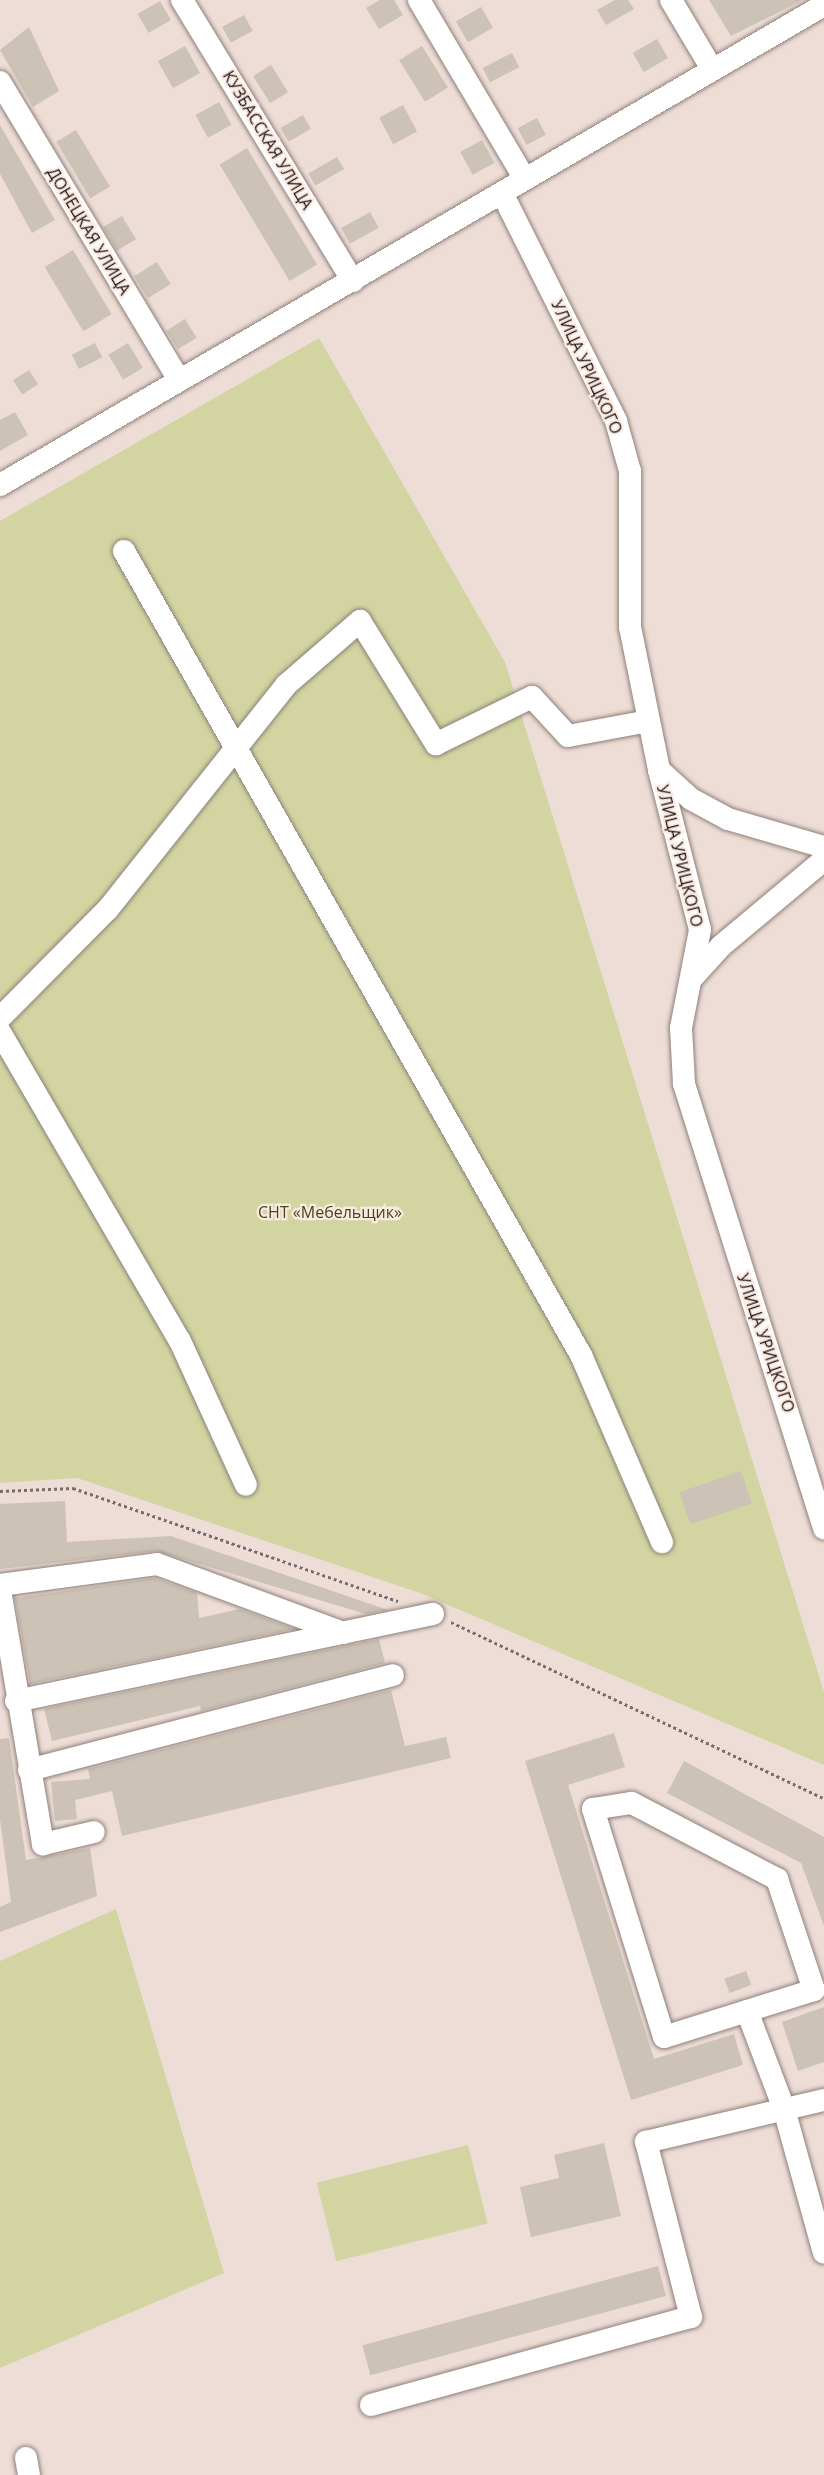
<!DOCTYPE html>
<html>
<head>
<meta charset="utf-8">
<style>
  body { margin:0 }
  #map { position:relative; width:824px; height:2475px; overflow:hidden; background:#edddd6; font-family:"Open Sans",sans-serif }
  div>[style] { position:absolute }
  [style*='--x'] { left:calc(var(--x)*1px); top:calc(var(--y)*1px); width:calc(var(--w)*1px); rotate:calc(var(--a)*1deg) }
  .green>* { inset:0; background:#d2d5a1; transform-origin:0 0 }
  .building>* { inset:0; background:#ccc2b6; transform-origin:0 0 }
  .path>* { height:3px; margin-top:-1.5px; transform-origin:0; background:repeating-linear-gradient(90deg,#766c68 0 3px,transparent 0 6px) }
  .roads { filter:drop-shadow(0 0 2px #8f807a) drop-shadow(0 0 2px #8f807a) }
  .minor>* { height:22px; margin:-11px; padding:0 11px; transform-origin:11px; border-radius:11px; background:#fff }
  span { translate:-50% -50%; white-space:nowrap; text-align:center; line-height:1.15; -webkit-text-stroke:4.5px #fbeae3; paint-order:stroke }
  .street-label { font-size:16px; color:#15100e }
  .park-label { font-size:16px; color:#464717 }
</style>
</head>
<body>
<div id="map">
  <div class="green">
    <i style="clip-path:polygon(319px 338px,505px 662px,824px 1692px,824px 1765px,420px 1593px,77px 1478px,0 1483px,0 521px)"></i>
    <i style="clip-path:polygon(116px 1909px,224px 2273px,0 2368px,0 1961px)"></i>
    <i style="left:468px;top:2145px;width:81px;height:156px;rotate:76deg"></i>
  </div>
  <div class="building">
    <i style="clip-path:polygon(380px 0,394px 0,403px 15px,379px 29px,366px 8px)"></i>
    <i style="clip-path:polygon(615px 0,628px 0,634px 9px,606px 25px,597px 10px)"></i>
    <i style="clip-path:polygon(709px 0,803px 0,731px 36px)"></i>
    <i style="left:160px;top:1px;width:22px;height:26px;rotate:60deg"></i>
    <i style="left:481px;top:7px;width:24px;height:29px;rotate:60deg"></i>
    <i style="left:244px;top:15px;width:18px;height:25px;rotate:61deg"></i>
    <i style="clip-path:polygon(29px 27px,59px 91px,33px 107px,0 50px)"></i>
    <i style="left:657px;top:39px;width:22px;height:28px;rotate:60deg"></i>
    <i style="left:185px;top:46px;width:31px;height:31px;rotate:61deg"></i>
    <i style="left:422px;top:46px;width:49px;height:27px;rotate:58deg"></i>
    <i style="left:512px;top:53px;width:16px;height:33px;rotate:63deg"></i>
    <i style="left:271px;top:65px;width:32px;height:21px;rotate:58deg"></i>
    <i style="left:219px;top:102px;width:26px;height:27px;rotate:61deg"></i>
    <i style="left:403px;top:105px;width:30px;height:27px;rotate:62deg"></i>
    <i style="left:303px;top:115px;width:16px;height:26px;rotate:60deg"></i>
    <i style="left:537px;top:118px;width:19px;height:22px;rotate:62deg"></i>
    <i style="clip-path:polygon(0 125px,55px 220px,32px 233px,0 174px)"></i>
    <i style="left:76px;top:130px;width:66px;height:23px;rotate:59deg"></i>
    <i style="left:482px;top:140px;width:26px;height:25px;rotate:61deg"></i>
    <i style="left:247px;top:148px;width:136px;height:32px;rotate:59deg"></i>
    <i style="left:337px;top:157px;width:14px;height:33px;rotate:60deg"></i>
    <i style="left:370px;top:212px;width:18px;height:33px;rotate:61deg"></i>
    <i style="left:122px;top:216px;width:27px;height:22px;rotate:59deg"></i>
    <i style="left:73px;top:250px;width:75px;height:33px;rotate:59deg"></i>
    <i style="left:157px;top:262px;width:26px;height:27px;rotate:58deg"></i>
    <i style="left:185px;top:319px;width:22px;height:22px;rotate:58deg"></i>
    <i style="left:95px;top:343px;width:16px;height:26px;rotate:63deg"></i>
    <i style="left:128px;top:343px;width:29px;height:23px;rotate:59deg"></i>
    <i style="left:29px;top:370px;width:17px;height:19px;rotate:57deg"></i>
    <i style="clip-path:polygon(15px 412px,28px 435px,0 451px,0 420px)"></i>
    <i style="left:741px;top:1471px;width:34px;height:65px;rotate:71deg"></i>
    <i style="clip-path:polygon(65px 1501px,67px 1542px,171px 1536px,388px 1610px,366px 1614px,156px 1551px,0 1569px,0 1504px)"></i>
    <i style="clip-path:polygon(155px 1578px,197px 1593px,199px 1618px,240px 1609px,294px 1629px,30px 1684px,15px 1598px)"></i>
    <i style="clip-path:polygon(379px 1639px,385px 1663px,201px 1711px,200px 1706px,52px 1741px,44px 1709px)"></i>
    <i style="clip-path:polygon(391px 1690px,405px 1746px,446px 1737px,451px 1758px,122px 1836px,112px 1791px,75px 1800px,77px 1819px,55px 1821px,51px 1782px,90px 1779px,88px 1769px)"></i>
    <i style="clip-path:polygon(614px 1733px,625px 1767px,568px 1785px,654px 2059px,734px 2034px,743px 2065px,631px 2100px,525px 1761px)"></i>
    <i style="clip-path:polygon(9px 1738px,26px 1860px,90px 1848px,97px 1896px,0 1932px,0 1907px,11px 1902px,0 1819px,0 1739px)"></i>
    <i style="clip-path:polygon(684px 1761px,824px 1837px,824px 1926px,801px 1863px,667px 1793px)"></i>
    <i style="left:746px;top:1971px;width:15px;height:23px;rotate:70deg"></i>
    <i style="clip-path:polygon(824px 2007px,824px 2062px,798px 2071px,782px 2022px)"></i>
    <i style="clip-path:polygon(604px 2143px,621px 2216px,531px 2237px,520px 2187px,559px 2178px,554px 2155px)"></i>
    <i style="left:658px;top:2266px;width:31px;height:306px;rotate:75deg"></i>
  </div>
  <div class="path">
    <i style="--x:0;--y:1491;--w:73;--a:-2.4"></i>
    <i style="--x:73;--y:1488;--w:344;--a:19.2"></i>
    <i style="--x:451;--y:1622;--w:412;--a:25.3"></i>
  </div>
  <div class="roads">
    <div class="minor">
      <i style="--x:182;--y:0;--w:329;--a:58.7"></i>
      <i style="--x:419;--y:0;--w:208;--a:59.4"></i>
      <i style="--x:671;--y:0;--w:80;--a:59.3"></i>
      <i style="--x:0;--y:82;--w:348;--a:59"></i>
      <i style="--x:502;--y:193;--w:255;--a:63.4"></i>
      <i style="--x:616;--y:421;--w:52;--a:74.4"></i>
      <i style="--x:630;--y:471;--w:156;--a:90"></i>
      <i style="--x:630;--y:627;--w:146;--a:78.5"></i>
      <i style="--x:659;--y:770;--w:165;--a:75.6"></i>
      <i style="--x:700;--y:930;--w:100;--a:101"></i>
      <i style="--x:681;--y:1028;--w:56;--a:86.9"></i>
      <i style="--x:684;--y:1084;--w:466;--a:72.5"></i>
      <i style="--x:0;--y:485;--w:954;--a:-30.22"></i>
      <i style="--x:124;--y:551;--w:925;--a:60.39"></i>
      <i style="--x:581;--y:1355;--w:204;--a:66.6"></i>
      <i style="--x:659;--y:770;--w:43;--a:42.2"></i>
      <i style="--x:691;--y:799;--w:42;--a:28.4"></i>
      <i style="--x:728;--y:819;--w:100;--a:16.3"></i>
      <i style="--x:694;--y:976;--w:40;--a:-48"></i>
      <i style="--x:721;--y:946;--w:134;--a:-39.9"></i>
      <i style="--x:0;--y:1018;--w:153;--a:-45.3"></i>
      <i style="--x:108;--y:909;--w:286;--a:-51.5"></i>
      <i style="--x:286;--y:685;--w:98;--a:-40.9"></i>
      <i style="--x:360;--y:621;--w:145;--a:58.3"></i>
      <i style="--x:436;--y:744;--w:107;--a:-26.1"></i>
      <i style="--x:532;--y:697;--w:53;--a:47.3"></i>
      <i style="--x:568;--y:736;--w:82;--a:-10.5"></i>
      <i style="--x:0;--y:1032;--w:358;--a:59.8"></i>
      <i style="--x:180;--y:1341;--w:158;--a:65.4"></i>
      <i style="--x:0;--y:1585;--w:158;--a:-7.6"></i>
      <i style="--x:157;--y:1564;--w:199;--a:20.3"></i>
      <i style="--x:0;--y:1590;--w:258;--a:80.4"></i>
      <i style="--x:43;--y:1844;--w:52;--a:-13.2"></i>
      <i style="--x:16;--y:1701;--w:426;--a:-11.8"></i>
      <i style="--x:29;--y:1770;--w:376;--a:-14.6"></i>
      <i style="--x:632;--y:1803;--w:164;--a:27.7"></i>
      <i style="--x:777;--y:1879;--w:117;--a:71.6"></i>
      <i style="--x:814;--y:1990;--w:157;--a:162.6"></i>
      <i style="--x:664;--y:2037;--w:239;--a:-107.3"></i>
      <i style="--x:593;--y:1809;--w:39;--a:-9"></i>
      <i style="--x:747;--y:2011;--w:105;--a:69.3"></i>
      <i style="--x:784;--y:2109;--w:149;--a:74.5"></i>
      <i style="--x:371;--y:2405;--w:332;--a:-15.4"></i>
      <i style="--x:691;--y:2317;--w:181;--a:-104.4"></i>
      <i style="--x:646;--y:2142;--w:183;--a:-13.3"></i>
      <i style="--x:26;--y:2458;--w:17;--a:80"></i>
    </div>
  </div>
  <div class="street-label">
    <span style="left:268px;top:140px;rotate:59deg">КУЗБАССКАЯ УЛИЦА</span>
    <span style="left:89px;top:231px;rotate:59deg">ДОНЕЦКАЯ УЛИЦА</span>
    <span style="left:587px;top:367px;rotate:65deg">УЛИЦА УРИЦКОГО</span>
    <span style="left:680px;top:856px;rotate:76deg">УЛИЦА УРИЦКОГО</span>
    <span style="left:766px;top:1343px;rotate:71deg">УЛИЦА УРИЦКОГО</span>
  </div>
  <div class="park-label">
    <span style="left:330px;top:1212px">СНТ «Мебельщик»</span>
  </div>
</div>
</body>
</html>
